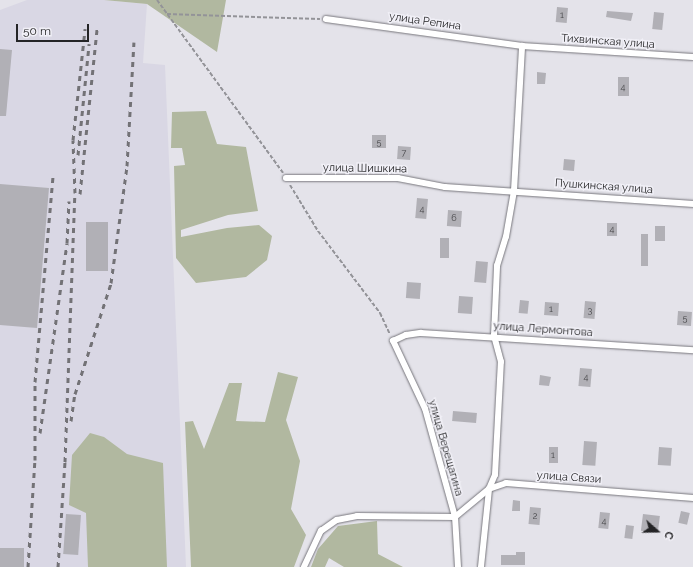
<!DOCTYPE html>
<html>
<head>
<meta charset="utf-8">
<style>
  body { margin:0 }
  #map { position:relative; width:693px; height:567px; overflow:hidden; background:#e4e3ea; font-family:Raleway,sans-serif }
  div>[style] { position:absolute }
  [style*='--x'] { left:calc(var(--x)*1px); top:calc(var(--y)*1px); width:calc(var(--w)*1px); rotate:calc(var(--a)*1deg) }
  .built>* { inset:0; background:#d9d7e4 }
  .green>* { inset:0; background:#b1b8a0 }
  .building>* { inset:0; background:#b1b0b6; transform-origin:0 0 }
  .path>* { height:2px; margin-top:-1px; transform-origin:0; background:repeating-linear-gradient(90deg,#939398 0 4px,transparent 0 6px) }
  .roads { filter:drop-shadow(0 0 1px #77767c) drop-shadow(0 0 1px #77767c) }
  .service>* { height:5.5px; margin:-2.75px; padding:0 2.75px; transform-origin:2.75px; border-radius:2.75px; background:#fff }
  .rail>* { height:3px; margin-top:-1.5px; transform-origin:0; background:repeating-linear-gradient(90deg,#737276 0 5px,transparent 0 10px) }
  span { translate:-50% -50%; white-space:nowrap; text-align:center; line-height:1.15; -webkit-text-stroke:3px #f1f0f7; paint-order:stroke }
  .number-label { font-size:9px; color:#47474a }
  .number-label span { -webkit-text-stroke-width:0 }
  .street-label { font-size:11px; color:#242426 }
  .north { position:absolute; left:637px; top:511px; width:40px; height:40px; -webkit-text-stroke:3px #f1f0f7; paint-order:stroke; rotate:110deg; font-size:11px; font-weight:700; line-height:16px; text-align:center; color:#242426 }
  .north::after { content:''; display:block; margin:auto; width:14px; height:18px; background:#242426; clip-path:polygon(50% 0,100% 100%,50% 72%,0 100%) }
  .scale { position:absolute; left:16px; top:24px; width:73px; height:18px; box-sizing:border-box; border:2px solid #242426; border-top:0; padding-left:5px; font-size:12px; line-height:14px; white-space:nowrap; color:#242426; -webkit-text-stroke:3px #f1f0f7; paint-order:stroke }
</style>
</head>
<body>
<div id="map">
  <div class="built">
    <i style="clip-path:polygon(27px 0,104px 0,147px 4px,143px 63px,165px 65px,186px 567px,0 567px,0 10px)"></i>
  </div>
  <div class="green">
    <i style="clip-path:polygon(104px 0,226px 0,217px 52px,147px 4px)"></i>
    <i style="clip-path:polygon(206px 111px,217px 144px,246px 147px,258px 211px,228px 215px,181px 230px,181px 237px,227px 228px,259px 225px,272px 236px,267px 260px,246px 277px,196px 283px,176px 258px,174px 166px,185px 165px,182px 148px,171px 148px,172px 112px)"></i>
    <i style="clip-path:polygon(278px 372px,298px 377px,286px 420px,300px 461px,291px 509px,306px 535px,294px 567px,191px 567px,185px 422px,193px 421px,204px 449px,229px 383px,242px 383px,236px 421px,265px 422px)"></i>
    <i style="clip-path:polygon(90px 433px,104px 437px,127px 454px,163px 463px,167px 567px,88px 567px,86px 513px,69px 505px,72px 455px)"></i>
    <i style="clip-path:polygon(377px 521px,378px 554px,403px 567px,344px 567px,329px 558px,325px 567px,311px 567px,318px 549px,338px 526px)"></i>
  </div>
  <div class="building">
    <i style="left:557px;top:7px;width:11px;height:15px;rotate:5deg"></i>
    <i style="clip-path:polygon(607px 11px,633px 13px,631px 21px,606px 17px)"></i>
    <i style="left:654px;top:12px;width:10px;height:17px;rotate:6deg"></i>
    <i style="clip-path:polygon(0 49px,12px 50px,6px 116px,0 116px)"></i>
    <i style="clip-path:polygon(537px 72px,546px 73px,545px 84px,537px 84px)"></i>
    <i style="left:618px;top:77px;width:11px;height:19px"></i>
    <i style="left:372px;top:135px;width:14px;height:13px"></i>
    <i style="left:398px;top:146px;width:13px;height:13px;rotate:4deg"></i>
    <i style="left:564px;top:159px;width:11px;height:11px;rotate:5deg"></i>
    <i style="clip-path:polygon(0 184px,49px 188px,37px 328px,0 325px)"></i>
    <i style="left:417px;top:198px;width:11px;height:20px;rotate:5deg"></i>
    <i style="left:448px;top:210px;width:14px;height:16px;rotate:4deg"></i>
    <i style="left:86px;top:222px;width:22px;height:49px"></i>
    <i style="left:607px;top:223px;width:10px;height:13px"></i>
    <i style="left:655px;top:226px;width:10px;height:15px"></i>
    <i style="left:641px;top:234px;width:7px;height:32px"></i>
    <i style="left:440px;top:238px;width:9px;height:20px"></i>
    <i style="left:476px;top:261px;width:12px;height:21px;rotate:5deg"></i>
    <i style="left:407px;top:282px;width:14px;height:16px;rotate:4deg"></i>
    <i style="left:459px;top:296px;width:14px;height:17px;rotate:4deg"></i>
    <i style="left:520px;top:300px;width:9px;height:13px;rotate:6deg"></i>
    <i style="left:585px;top:301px;width:11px;height:17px;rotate:5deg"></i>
    <i style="left:545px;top:302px;width:14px;height:13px;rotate:4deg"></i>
    <i style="left:678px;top:311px;width:14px;height:14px;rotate:4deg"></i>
    <i style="left:580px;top:368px;width:12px;height:18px;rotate:5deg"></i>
    <i style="clip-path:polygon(540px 375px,551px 377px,549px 386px,539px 385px)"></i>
    <i style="left:453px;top:411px;width:24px;height:10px;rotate:5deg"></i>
    <i style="left:584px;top:441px;width:13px;height:24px;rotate:4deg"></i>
    <i style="left:549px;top:447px;width:9px;height:16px"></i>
    <i style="left:659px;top:447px;width:13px;height:18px;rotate:4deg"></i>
    <i style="clip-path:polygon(513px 500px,520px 501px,520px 511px,512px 511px)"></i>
    <i style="left:530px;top:507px;width:11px;height:17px;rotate:5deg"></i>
    <i style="left:681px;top:511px;width:9px;height:12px;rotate:13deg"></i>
    <i style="left:600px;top:512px;width:10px;height:16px;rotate:6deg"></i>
    <i style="left:66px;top:514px;width:15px;height:40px;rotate:4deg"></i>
    <i style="left:643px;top:514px;width:17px;height:17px;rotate:7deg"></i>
    <i style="left:626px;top:525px;width:8px;height:13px;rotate:7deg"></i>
    <i style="left:0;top:548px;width:24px;height:19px"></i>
    <i style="clip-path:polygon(516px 552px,525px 552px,525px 565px,501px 565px,501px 555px,516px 555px)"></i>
  </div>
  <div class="path">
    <i style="--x:157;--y:0;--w:214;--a:53.9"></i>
    <i style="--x:167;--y:14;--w:153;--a:1.9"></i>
    <i style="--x:290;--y:185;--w:54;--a:58.7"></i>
    <i style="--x:318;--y:231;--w:103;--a:52.9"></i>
    <i style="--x:380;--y:313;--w:23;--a:65"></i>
  </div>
  <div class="roads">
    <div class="service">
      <i style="--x:326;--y:19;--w:198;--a:7.8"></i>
      <i style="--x:522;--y:46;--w:171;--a:3.7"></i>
      <i style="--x:286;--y:178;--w:112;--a:0"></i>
      <i style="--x:398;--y:178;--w:48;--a:10.8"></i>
      <i style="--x:445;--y:187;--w:249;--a:3.9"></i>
      <i style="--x:304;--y:567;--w:40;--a:-65"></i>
      <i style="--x:321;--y:531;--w:19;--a:-35"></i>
      <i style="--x:337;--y:520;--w:20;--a:-11"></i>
      <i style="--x:357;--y:516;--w:98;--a:0.6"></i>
      <i style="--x:455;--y:517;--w:44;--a:-39.5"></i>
      <i style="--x:489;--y:489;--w:18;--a:-19"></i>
      <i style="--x:506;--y:483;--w:188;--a:4.6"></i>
      <i style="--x:458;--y:567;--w:50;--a:-93.4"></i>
      <i style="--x:455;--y:517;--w:112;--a:-105.5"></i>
      <i style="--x:425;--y:409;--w:75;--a:-115.2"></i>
      <i style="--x:393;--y:341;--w:14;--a:-25"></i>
      <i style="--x:406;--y:335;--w:15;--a:-8"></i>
      <i style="--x:421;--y:333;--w:273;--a:3.6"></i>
      <i style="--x:481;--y:567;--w:78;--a:-84.1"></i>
      <i style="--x:489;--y:489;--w:15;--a:-67"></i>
      <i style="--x:495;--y:475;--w:113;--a:-87"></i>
      <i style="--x:501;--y:362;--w:27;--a:-105"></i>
      <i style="--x:494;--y:336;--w:70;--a:-87.5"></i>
      <i style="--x:497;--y:266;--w:30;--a:-73"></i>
      <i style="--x:506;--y:237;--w:47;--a:-80.1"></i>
      <i style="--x:514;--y:191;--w:145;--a:-86.8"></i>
    </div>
  </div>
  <div class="rail">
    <i style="--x:78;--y:155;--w:112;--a:-84.3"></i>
    <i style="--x:80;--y:194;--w:166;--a:-84.1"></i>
    <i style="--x:71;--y:421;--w:27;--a:-82"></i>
    <i style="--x:75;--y:394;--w:117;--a:-72"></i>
    <i style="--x:111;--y:283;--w:118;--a:-82.2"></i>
    <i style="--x:127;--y:166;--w:124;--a:-86.8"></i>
    <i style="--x:40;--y:433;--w:192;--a:-81.9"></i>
    <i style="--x:67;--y:243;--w:42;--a:-87.3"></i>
    <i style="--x:28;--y:567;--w:107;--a:-86.3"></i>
    <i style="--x:35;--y:460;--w:78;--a:-90"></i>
    <i style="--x:35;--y:382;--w:207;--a:-85"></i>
    <i style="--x:58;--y:567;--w:105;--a:-86.2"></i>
    <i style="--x:65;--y:462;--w:269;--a:-87.9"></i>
    <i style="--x:75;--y:193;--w:53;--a:-92.2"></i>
    <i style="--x:73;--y:140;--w:112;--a:-83.8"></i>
  </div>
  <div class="number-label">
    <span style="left:562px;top:15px">1</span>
    <span style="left:623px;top:87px">4</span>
    <span style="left:379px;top:142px">5</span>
    <span style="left:404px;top:153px">7</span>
    <span style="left:422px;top:209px">4</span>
    <span style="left:454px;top:218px">6</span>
    <span style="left:612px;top:229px">4</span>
    <span style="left:551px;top:309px">1</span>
    <span style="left:590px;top:310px">3</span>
    <span style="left:685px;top:318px">5</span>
    <span style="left:586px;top:377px">4</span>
    <span style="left:553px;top:455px">1</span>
    <span style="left:535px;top:516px">2</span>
    <span style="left:604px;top:521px">4</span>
  </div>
  <div class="street-label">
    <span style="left:425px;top:22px;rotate:8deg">улица Репина</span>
    <span style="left:608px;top:42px;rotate:4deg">Тихвинская улица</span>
    <span style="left:365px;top:169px;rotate:1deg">улица Шишкина</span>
    <span style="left:604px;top:187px;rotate:4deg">Пушкинская улица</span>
    <span style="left:543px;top:330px;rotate:4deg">улица Лермонтова</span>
    <span style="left:445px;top:448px;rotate:74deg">улица Верещагина</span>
    <span style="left:569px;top:478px;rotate:4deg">улица Связи</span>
  </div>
  <div class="north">С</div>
  <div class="scale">50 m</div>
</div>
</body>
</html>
